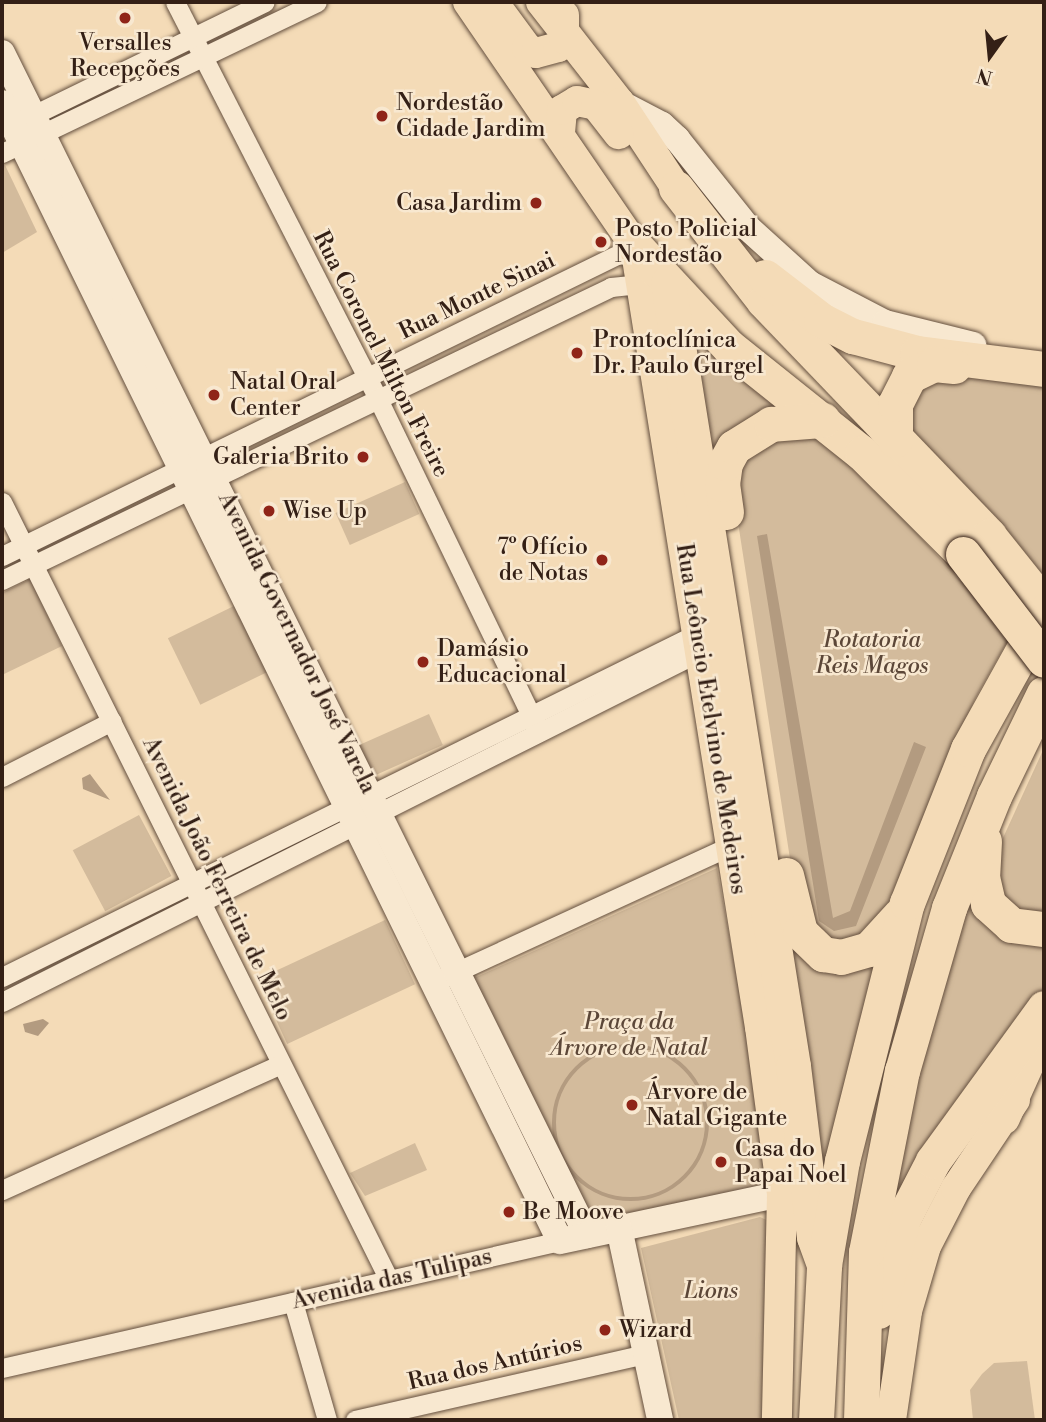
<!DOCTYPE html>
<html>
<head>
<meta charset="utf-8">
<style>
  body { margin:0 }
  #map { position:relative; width:1046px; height:1422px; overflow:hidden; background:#f4dbb7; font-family:"Libre Bodoni",serif }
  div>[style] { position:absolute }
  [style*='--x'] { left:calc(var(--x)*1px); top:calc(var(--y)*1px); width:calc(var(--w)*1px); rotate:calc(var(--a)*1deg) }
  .green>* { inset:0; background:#d3bb9c; transform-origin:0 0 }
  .water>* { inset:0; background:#b39b80 }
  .stream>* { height:4.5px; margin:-2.25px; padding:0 2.25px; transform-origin:2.25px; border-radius:2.25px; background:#b39b80 }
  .stream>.ring { margin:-2.25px; padding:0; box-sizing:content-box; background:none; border:4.5px solid #b39b80; border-radius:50% }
  .roads { filter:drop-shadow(0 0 2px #644f3e) drop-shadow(0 0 2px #644f3e) }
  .street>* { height:19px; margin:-9.5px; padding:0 9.5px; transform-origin:9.5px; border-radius:9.5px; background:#f8e8d0 }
  .secondary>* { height:26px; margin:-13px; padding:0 13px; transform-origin:13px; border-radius:13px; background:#f8e8d0 }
  .primary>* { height:30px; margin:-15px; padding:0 15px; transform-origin:15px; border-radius:15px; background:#f4dbb7 }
  .highway>* { height:35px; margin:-17.5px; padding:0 17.5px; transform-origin:17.5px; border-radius:17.5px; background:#f4dbb7 }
  .bridges { filter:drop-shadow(0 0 2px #342016) drop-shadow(0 0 2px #342016) }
  .highway-bridge>* { height:35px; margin:-17.5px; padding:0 17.5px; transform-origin:17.5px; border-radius:17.5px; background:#f4dbb7 }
  .dots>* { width:19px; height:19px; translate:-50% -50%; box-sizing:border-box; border:4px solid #f8e8d0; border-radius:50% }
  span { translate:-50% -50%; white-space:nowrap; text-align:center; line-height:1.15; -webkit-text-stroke:5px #f8e8d0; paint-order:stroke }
  .poi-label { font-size:23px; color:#342016 }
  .left { translate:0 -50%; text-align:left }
  .right { translate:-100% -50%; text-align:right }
  .street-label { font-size:23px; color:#342016 }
  .park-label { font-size:23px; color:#5c4738; font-style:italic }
  .frame { position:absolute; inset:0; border:4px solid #342016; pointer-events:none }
  .north { position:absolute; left:955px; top:21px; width:70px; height:70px; -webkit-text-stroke:5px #f8e8d0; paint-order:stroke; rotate:195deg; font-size:19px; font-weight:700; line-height:28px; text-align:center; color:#342016 }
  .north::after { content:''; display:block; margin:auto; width:24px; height:32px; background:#342016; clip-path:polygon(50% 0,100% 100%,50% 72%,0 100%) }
</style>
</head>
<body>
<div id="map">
  <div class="green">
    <i style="clip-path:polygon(5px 165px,37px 232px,2px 253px,2px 167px)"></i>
    <i style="clip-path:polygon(681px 319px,797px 412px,714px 475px)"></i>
    <i style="clip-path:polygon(942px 373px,1044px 386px,1044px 575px,1040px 581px,909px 438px,909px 397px)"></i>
    <i style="clip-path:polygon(797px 434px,821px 439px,845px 455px,968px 589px,1007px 642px,975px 699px,883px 915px,850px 950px,801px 930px,735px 503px,745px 452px,766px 439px)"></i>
    <i style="left:405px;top:482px;width:35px;height:76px;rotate:66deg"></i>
    <i style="clip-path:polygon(30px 579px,62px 646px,2px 675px,2px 593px)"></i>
    <i style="left:238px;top:604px;width:74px;height:78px;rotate:64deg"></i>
    <i style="left:429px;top:714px;width:34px;height:77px;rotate:66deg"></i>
    <i style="clip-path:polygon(1044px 748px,1044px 920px,999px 905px,997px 851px)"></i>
    <i style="left:139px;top:815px;width:69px;height:75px;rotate:62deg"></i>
    <i style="clip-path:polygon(717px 868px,774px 1184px,587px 1225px,472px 979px)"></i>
    <i style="clip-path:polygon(968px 887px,992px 930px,1015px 944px,1044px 944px,1044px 998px,880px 1266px,900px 1130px)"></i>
    <i style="left:385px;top:920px;width:71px;height:141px;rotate:65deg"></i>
    <i style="clip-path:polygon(791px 936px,884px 950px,828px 1204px)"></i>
    <i style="clip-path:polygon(415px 1143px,427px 1170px,365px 1196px,350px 1173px)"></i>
    <i style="clip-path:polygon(760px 1217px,769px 1221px,769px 1420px,679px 1420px,641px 1248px)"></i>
    <i style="clip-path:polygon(1027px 1361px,1035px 1420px,973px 1420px,970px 1390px,982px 1374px,994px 1363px)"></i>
  </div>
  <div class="water">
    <i style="clip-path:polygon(767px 534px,833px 918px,850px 911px,914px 742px,926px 747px,856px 926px,834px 931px,819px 921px,757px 536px)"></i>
    <i style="clip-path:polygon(90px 774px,99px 786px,110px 800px,83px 789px,82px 778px)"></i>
    <i style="clip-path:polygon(43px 1019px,49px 1023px,38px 1036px,25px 1032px,23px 1024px)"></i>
  </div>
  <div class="stream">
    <i class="ring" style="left:554px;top:1046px;width:149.5px;height:149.5px"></i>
  </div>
  <div class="roads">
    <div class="street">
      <i style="--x:175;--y:2;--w:444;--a:62.9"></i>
      <i style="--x:377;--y:397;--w:372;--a:64.2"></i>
      <i style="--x:21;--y:121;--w:271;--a:-26"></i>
      <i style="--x:2;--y:153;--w:349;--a:-25.6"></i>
      <i style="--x:2;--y:502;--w:867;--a:63.55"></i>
      <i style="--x:2;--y:556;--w:705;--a:-26.09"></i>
      <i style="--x:2;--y:580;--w:676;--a:-25.69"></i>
      <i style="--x:611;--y:287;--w:28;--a:-6"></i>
      <i style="--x:2;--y:777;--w:123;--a:-27"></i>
      <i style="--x:2;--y:977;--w:776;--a:-26.3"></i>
      <i style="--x:445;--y:977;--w:314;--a:-24.7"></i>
      <i style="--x:2;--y:1002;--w:782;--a:-26.66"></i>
      <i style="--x:2;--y:1190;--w:306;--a:-24.3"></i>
      <i style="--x:293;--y:1302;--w:123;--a:73.9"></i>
      <i style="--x:2;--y:1368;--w:572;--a:-12.82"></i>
      <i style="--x:355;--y:1420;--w:297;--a:-12.8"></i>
    </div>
    <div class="secondary">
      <i style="--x:2;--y:53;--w:1319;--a:63.67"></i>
      <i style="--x:2;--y:103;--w:1267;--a:63.88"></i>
      <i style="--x:560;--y:1241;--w:227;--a:-12"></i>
      <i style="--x:620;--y:103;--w:47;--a:27.6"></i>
      <i style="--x:662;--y:125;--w:21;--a:43"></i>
      <i style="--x:677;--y:139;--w:114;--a:51.4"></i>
      <i style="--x:748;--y:228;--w:84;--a:42.1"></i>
      <i style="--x:810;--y:284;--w:85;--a:27.5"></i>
      <i style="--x:885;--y:323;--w:91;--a:14"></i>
      <i style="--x:619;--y:1228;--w:196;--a:77.9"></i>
    </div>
    <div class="primary">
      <i style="--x:468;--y:2;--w:296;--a:55.6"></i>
      <i style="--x:635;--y:246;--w:791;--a:80.91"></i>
      <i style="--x:760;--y:1027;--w:168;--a:82.5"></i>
      <i style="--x:782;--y:1194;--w:226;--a:91.3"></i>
      <i style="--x:493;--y:2;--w:57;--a:53.5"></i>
      <i style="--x:527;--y:48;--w:10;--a:29"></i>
      <i style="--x:536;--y:53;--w:23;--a:-15"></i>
      <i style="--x:558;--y:47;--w:10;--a:-53"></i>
      <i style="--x:564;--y:39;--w:24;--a:-90"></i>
      <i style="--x:541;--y:2;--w:128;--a:52"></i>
      <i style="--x:620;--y:103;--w:102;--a:56.6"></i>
      <i style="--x:560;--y:133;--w:23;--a:-85"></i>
      <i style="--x:562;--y:110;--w:17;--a:-31"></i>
      <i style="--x:577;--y:101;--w:19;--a:12"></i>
      <i style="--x:596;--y:105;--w:37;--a:52"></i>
      <i style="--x:891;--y:1420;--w:110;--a:-81.6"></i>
      <i style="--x:907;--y:1311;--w:68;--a:-73.7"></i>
      <i style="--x:926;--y:1246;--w:65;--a:-62.7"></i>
      <i style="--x:956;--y:1188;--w:106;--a:-56.2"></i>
    </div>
    <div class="highway">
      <i style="--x:676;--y:188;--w:143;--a:52.1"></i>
      <i style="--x:764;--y:301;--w:325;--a:46.2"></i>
      <i style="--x:989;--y:536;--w:88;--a:51.4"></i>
      <i style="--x:635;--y:246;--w:138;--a:47.1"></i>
      <i style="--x:729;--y:347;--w:170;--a:38.6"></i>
      <i style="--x:862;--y:453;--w:143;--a:45"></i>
      <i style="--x:765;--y:277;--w:71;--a:37.5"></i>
      <i style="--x:821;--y:320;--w:36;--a:27"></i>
      <i style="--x:853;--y:336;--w:66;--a:14.9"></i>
      <i style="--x:917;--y:353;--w:128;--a:7.2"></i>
      <i style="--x:668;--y:283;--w:793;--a:80.93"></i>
      <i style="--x:793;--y:1066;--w:172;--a:83"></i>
      <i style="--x:814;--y:1237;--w:30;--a:70"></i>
      <i style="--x:895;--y:440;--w:36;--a:-90"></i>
      <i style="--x:895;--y:404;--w:31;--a:-63"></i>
      <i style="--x:909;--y:376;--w:28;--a:-26"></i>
      <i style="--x:934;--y:364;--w:20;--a:6"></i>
      <i style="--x:726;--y:512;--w:28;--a:-98"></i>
      <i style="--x:722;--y:484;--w:21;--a:-82"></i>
      <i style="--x:725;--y:463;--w:18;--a:-61"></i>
      <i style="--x:734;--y:447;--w:44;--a:-31.9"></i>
      <i style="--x:771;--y:424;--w:52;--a:-4.4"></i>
      <i style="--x:984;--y:841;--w:36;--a:93"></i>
      <i style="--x:982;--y:877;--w:28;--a:77"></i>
      <i style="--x:988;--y:904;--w:31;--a:42"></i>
      <i style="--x:1011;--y:925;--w:33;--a:7"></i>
      <i style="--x:786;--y:875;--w:59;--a:76.2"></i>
      <i style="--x:800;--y:932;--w:32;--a:44"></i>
      <i style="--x:823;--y:954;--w:18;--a:9"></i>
      <i style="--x:841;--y:957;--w:29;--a:-16"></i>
      <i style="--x:869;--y:949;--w:46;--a:-47.6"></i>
      <i style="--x:1002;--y:1117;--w:80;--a:-65.7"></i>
      <i style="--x:878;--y:1311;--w:95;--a:-74.8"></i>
      <i style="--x:903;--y:1219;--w:65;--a:-62.7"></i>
      <i style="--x:933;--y:1161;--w:189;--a:-54"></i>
      <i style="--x:816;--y:1420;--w:155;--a:-87"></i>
      <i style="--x:824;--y:1265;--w:106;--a:-80.2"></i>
      <i style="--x:842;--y:1161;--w:266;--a:-75.9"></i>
      <i style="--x:907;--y:903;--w:166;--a:-68.4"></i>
      <i style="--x:968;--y:749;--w:157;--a:-61"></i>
      <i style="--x:861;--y:1420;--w:168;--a:-88.3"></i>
      <i style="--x:866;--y:1252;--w:185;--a:-78.8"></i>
      <i style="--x:902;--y:1071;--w:170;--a:-73.9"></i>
      <i style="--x:949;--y:908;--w:121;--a:-68.1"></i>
      <i style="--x:994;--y:796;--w:114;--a:-64.1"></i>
    </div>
  </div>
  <div class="bridges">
    <div class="highway-bridge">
      <i style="--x:963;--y:554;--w:133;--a:52.6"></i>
    </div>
  </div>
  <div class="dots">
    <i style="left:125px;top:18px;background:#8f2418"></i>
    <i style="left:382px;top:116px;background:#8f2418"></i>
    <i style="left:536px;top:203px;background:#8f2418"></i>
    <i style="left:601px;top:242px;background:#8f2418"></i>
    <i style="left:577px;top:353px;background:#8f2418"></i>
    <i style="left:214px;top:395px;background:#8f2418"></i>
    <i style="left:363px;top:457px;background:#8f2418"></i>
    <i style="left:269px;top:511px;background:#8f2418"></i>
    <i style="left:602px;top:560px;background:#8f2418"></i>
    <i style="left:423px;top:662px;background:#8f2418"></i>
    <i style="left:632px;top:1105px;background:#8f2418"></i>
    <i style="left:721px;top:1162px;background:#8f2418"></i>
    <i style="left:509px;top:1212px;background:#8f2418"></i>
    <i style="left:605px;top:1330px;background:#8f2418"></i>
  </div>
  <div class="poi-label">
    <span style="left:125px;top:56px">Versalles<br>Recepções</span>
    <span class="left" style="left:396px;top:116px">Nordestão<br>Cidade Jardim</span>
    <span class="right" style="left:522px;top:203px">Casa Jardim</span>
    <span class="left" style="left:615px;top:242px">Posto Policial<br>Nordestão</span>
    <span class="left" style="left:593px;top:353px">Prontoclínica<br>Dr. Paulo Gurgel</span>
    <span class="left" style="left:230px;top:395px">Natal Oral<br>Center</span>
    <span class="right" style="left:349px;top:457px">Galeria Brito</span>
    <span class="left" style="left:283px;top:511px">Wise Up</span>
    <span class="right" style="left:588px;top:560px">7º Ofício<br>de Notas</span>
    <span class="left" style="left:437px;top:662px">Damásio<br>Educacional</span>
    <span class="left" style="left:646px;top:1105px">Árvore de<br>Natal Gigante</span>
    <span class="left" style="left:735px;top:1162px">Casa do<br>Papai Noel</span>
    <span class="left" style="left:523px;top:1212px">Be Moove</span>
    <span class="left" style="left:619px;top:1330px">Wizard</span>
  </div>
  <div class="street-label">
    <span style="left:477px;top:296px;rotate:-26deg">Rua Monte Sinai</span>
    <span style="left:381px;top:354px;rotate:63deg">Rua Coronel Milton Freire</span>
    <span style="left:297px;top:643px;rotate:64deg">Avenida Governador José Varela</span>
    <span style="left:711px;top:719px;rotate:81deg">Rua Leôncio Etelvino de Medeiros</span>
    <span style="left:217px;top:879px;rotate:64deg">Avenida João Ferreira de Melo</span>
    <span style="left:392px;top:1279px;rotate:-13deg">Avenida das Tulipas</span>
    <span style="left:495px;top:1363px;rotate:-13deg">Rua dos Antúrios</span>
  </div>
  <div class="park-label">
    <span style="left:872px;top:653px">Rotatoria<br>Reis Magos</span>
    <span style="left:629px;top:1035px">Praça da<br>Árvore de Natal</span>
    <span style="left:711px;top:1291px">Lions</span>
  </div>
  <div class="frame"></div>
  <div class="north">N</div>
</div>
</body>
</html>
